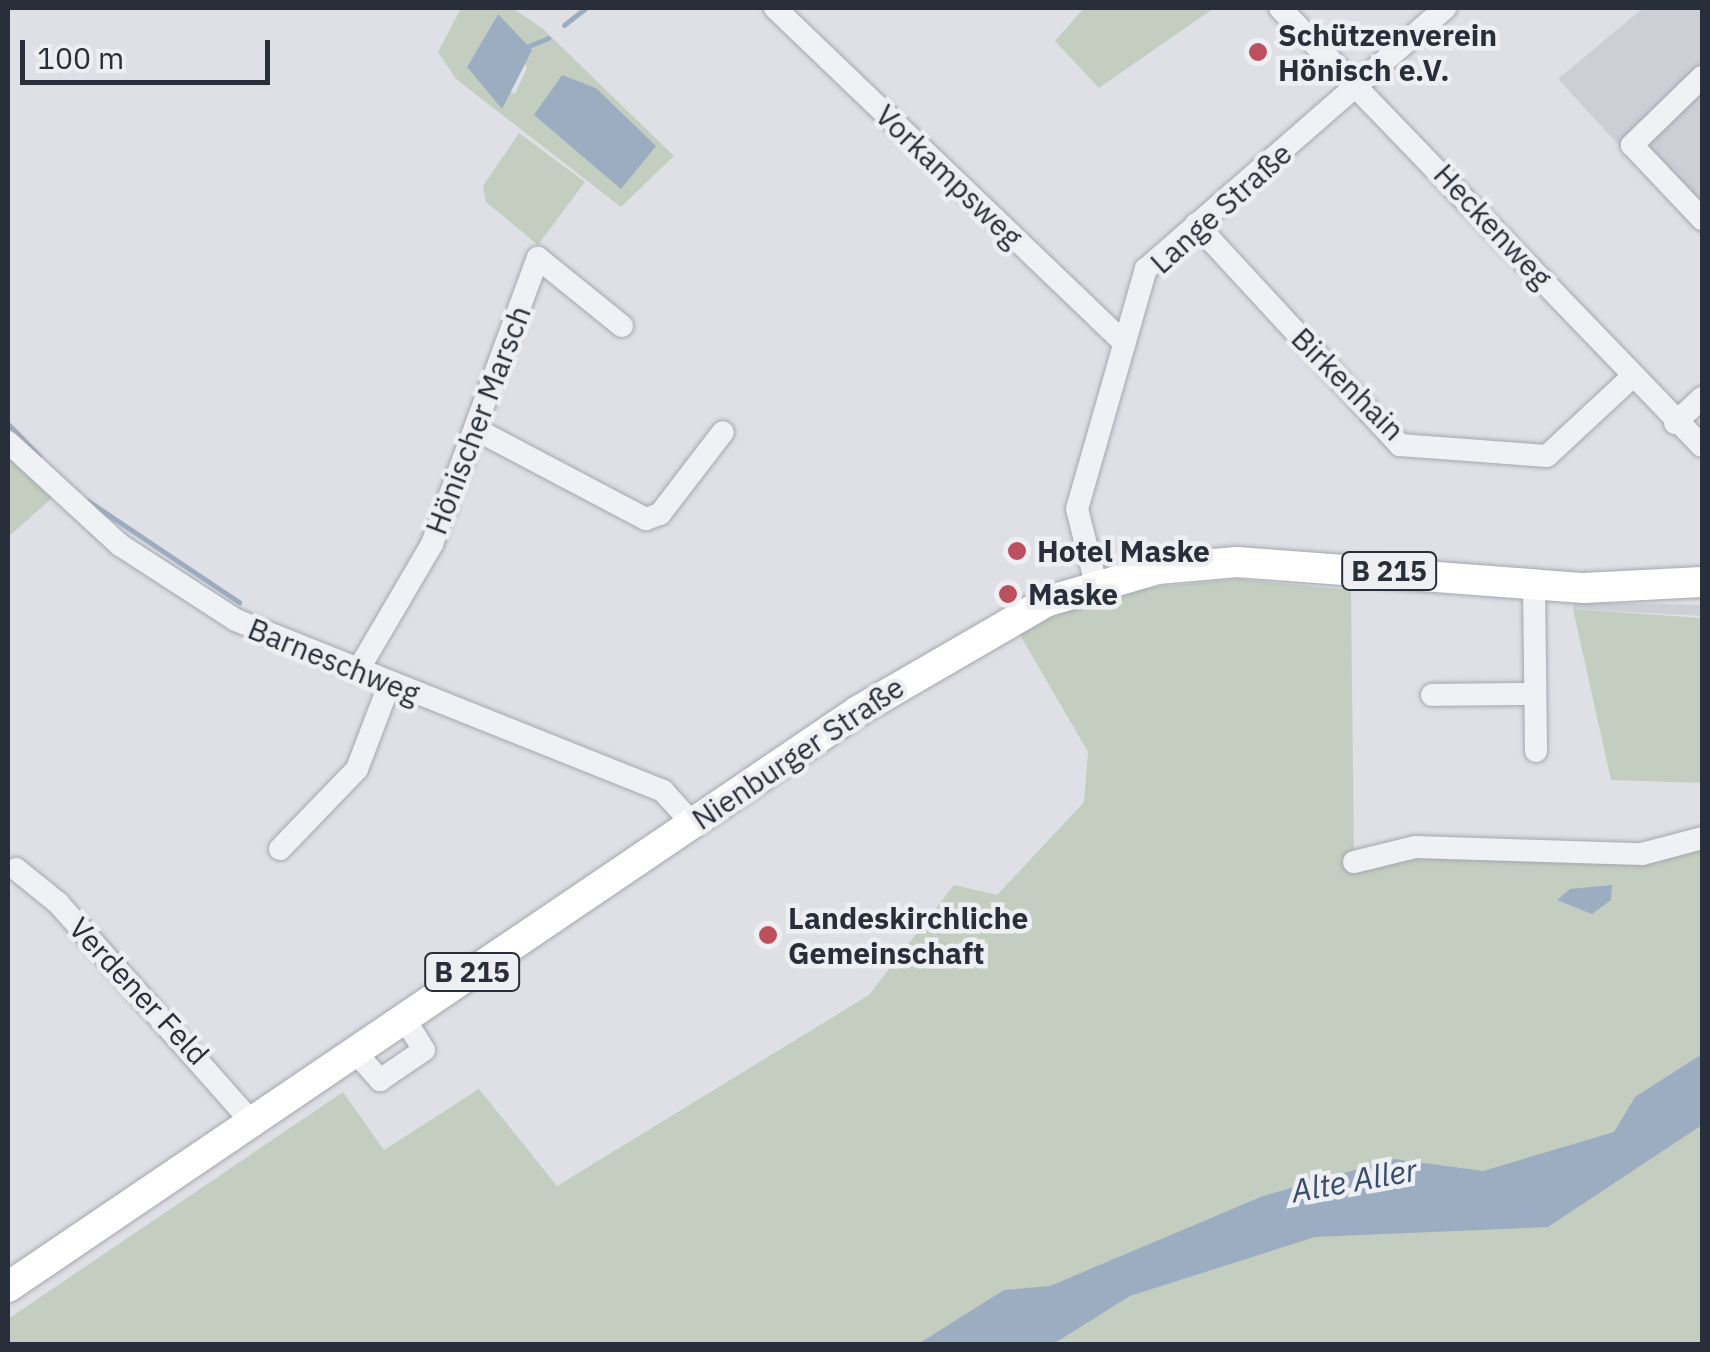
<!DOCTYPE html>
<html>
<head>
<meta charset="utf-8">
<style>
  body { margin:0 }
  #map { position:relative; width:1710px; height:1352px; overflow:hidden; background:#dee0e5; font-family:"IBM Plex Sans",sans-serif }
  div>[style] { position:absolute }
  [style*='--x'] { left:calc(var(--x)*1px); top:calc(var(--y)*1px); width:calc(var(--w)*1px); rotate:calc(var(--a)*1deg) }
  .built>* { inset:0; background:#ccd0d6 }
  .green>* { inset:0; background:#c3cec0 }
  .water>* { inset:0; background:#9cadc2 }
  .stream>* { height:5px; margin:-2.5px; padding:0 2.5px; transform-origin:2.5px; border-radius:2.5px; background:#9cadc2 }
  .roads { filter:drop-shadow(0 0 2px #a4a7ae) drop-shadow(0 0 2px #a4a7ae) }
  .minor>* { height:22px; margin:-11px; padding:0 11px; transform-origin:11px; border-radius:11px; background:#f0f1f4 }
  .major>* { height:30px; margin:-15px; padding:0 15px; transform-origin:15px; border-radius:15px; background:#fff }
  .dots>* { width:28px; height:28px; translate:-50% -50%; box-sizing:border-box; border:5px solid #edeff3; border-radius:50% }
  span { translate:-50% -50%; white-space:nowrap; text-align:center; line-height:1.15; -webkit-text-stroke:9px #edeff3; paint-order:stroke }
  .shield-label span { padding:2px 8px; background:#edeff3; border:2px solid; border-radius:8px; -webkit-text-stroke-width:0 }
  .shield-label { font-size:28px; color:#292f3a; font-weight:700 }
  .poi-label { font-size:30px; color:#292f3a; font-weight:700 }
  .left { translate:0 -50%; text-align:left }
  .street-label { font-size:30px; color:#292f3a }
  .water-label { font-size:32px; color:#384d69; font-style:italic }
  .frame { position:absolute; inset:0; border:10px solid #292f3a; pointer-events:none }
  .scale { position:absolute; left:20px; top:40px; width:250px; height:45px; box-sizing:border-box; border:5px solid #292f3a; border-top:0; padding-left:12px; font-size:30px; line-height:35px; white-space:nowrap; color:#292f3a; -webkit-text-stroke:8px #edeff3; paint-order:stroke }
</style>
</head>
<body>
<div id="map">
  <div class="built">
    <i style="clip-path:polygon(1643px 8px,1702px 8px,1702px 236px,1558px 79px)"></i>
    <i style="clip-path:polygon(1574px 602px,1702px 605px,1702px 616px,1573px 609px)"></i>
  </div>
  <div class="green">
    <i style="clip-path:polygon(evenodd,461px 8px,512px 8px,542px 28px,674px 156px,621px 207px,456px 79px,438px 52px,461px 8px,497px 15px,527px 68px,515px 94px,467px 67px,497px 15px)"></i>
    <i style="clip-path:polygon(1084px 8px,1214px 8px,1099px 88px,1055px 41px)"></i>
    <i style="clip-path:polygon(519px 133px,585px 182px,538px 245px,486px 202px,483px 186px)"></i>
    <i style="clip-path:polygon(8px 438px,59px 492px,8px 537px)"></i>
    <i style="clip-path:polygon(1236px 579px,1351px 590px,1354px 868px,1387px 849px,1614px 847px,1702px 832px,1702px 1344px,8px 1344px,8px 1319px,343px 1092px,384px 1150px,479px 1089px,557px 1186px,869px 995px,954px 885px,997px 895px,1084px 802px,1088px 752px,1016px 628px,1135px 589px)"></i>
    <i style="clip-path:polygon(1573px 609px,1702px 618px,1702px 783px,1611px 780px)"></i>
  </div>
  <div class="water">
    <i style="clip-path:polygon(498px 14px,532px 50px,502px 109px,467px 67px)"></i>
    <i style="clip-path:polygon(562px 75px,596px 88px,656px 146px,621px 189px,534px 115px)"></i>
    <i style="clip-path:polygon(1612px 885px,1611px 900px,1592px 914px,1557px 900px,1570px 889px)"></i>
    <i style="clip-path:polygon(1702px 1054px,1702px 1125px,1548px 1227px,1315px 1237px,1130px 1296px,1053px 1344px,918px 1344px,1004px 1290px,1050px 1286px,1263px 1196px,1394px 1159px,1483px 1171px,1614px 1132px,1635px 1097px)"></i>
  </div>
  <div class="stream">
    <i style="--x:564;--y:25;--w:28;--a:-38"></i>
    <i style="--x:526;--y:47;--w:24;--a:-22"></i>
    <i style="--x:8;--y:424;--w:45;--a:45.9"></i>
    <i style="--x:88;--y:501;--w:182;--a:33.8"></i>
  </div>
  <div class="roads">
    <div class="minor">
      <i style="--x:775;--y:8;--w:484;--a:43.8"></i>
      <i style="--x:1280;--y:8;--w:608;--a:46.07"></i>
      <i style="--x:1702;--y:77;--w:98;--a:135.8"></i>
      <i style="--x:1632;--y:145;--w:102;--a:46.6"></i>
      <i style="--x:1196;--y:224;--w:301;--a:47.3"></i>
      <i style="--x:1400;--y:445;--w:147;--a:4.3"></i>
      <i style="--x:1547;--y:456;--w:116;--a:-42.9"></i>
      <i style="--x:1675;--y:423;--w:37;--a:-43"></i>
      <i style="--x:479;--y:431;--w:189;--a:27.8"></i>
      <i style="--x:646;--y:519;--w:15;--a:-20"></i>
      <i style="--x:660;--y:514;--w:103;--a:-52.5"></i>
      <i style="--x:8;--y:442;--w:152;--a:42.6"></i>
      <i style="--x:120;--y:545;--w:138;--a:32.9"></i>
      <i style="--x:236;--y:620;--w:460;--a:21.8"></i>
      <i style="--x:663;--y:791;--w:43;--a:47.8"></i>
      <i style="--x:1096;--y:584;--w:77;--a:-104.2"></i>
      <i style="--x:1077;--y:509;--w:250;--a:-74"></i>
      <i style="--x:1146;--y:269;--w:397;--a:-41.1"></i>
      <i style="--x:1534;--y:585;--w:166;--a:89.3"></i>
      <i style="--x:357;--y:672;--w:148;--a:-59.6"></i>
      <i style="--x:432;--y:544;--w:305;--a:-69.7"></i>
      <i style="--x:538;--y:258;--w:108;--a:39"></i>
      <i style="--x:1432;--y:695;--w:101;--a:-0.6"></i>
      <i style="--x:280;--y:849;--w:111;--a:-46.1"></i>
      <i style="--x:357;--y:769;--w:90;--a:-69.1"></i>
      <i style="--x:1354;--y:862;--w:63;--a:-13.8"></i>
      <i style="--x:1415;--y:847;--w:227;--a:1.8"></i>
      <i style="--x:1642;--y:854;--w:62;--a:-14.9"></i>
      <i style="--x:16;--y:869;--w:54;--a:39"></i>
      <i style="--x:58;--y:903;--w:293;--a:48.5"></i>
      <i style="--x:355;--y:1052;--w:38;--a:48"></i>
      <i style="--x:380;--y:1080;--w:53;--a:-34.3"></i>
      <i style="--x:424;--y:1050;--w:38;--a:-122"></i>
    </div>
    <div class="major">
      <i style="--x:8;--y:1287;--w:1027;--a:-34.12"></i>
      <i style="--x:858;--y:711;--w:220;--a:-30.1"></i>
      <i style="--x:1048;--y:601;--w:115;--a:-16.2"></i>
      <i style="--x:1158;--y:569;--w:79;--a:-5.1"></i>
      <i style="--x:1237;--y:562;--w:348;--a:4.3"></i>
      <i style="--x:1584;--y:588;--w:118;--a:-2.9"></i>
    </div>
  </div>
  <div class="dots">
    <i style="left:1258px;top:52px;background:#bd505e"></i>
    <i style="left:1017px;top:551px;background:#bd505e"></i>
    <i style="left:1008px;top:594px;background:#bd505e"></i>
    <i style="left:768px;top:935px;background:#bd505e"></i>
  </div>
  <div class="shield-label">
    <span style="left:1389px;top:571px">B 215</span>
    <span style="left:472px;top:972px">B 215</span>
  </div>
  <div class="poi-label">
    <span class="left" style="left:1278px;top:52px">Schützenverein<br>Hönisch e.V.</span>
    <span class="left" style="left:1037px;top:551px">Hotel Maske</span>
    <span class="left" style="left:1028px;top:594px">Maske</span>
    <span class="left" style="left:788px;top:935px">Landeskirchliche<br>Gemeinschaft</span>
  </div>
  <div class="street-label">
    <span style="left:949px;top:176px;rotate:44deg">Vorkampsweg</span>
    <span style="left:1221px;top:208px;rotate:-42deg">Lange Straße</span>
    <span style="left:1493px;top:226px;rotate:47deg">Heckenweg</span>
    <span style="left:1348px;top:384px;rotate:45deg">Birkenhain</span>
    <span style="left:478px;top:420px;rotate:-69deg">Hönischer Marsch</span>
    <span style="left:334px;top:661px;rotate:22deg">Barneschweg</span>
    <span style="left:798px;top:753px;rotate:-34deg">Nienburger Straße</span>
    <span style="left:139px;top:991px;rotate:47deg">Verdener Feld</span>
  </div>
  <div class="water-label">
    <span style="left:1354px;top:1180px;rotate:-10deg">Alte Aller</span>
  </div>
  <div class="frame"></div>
  <div class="scale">100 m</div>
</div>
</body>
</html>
